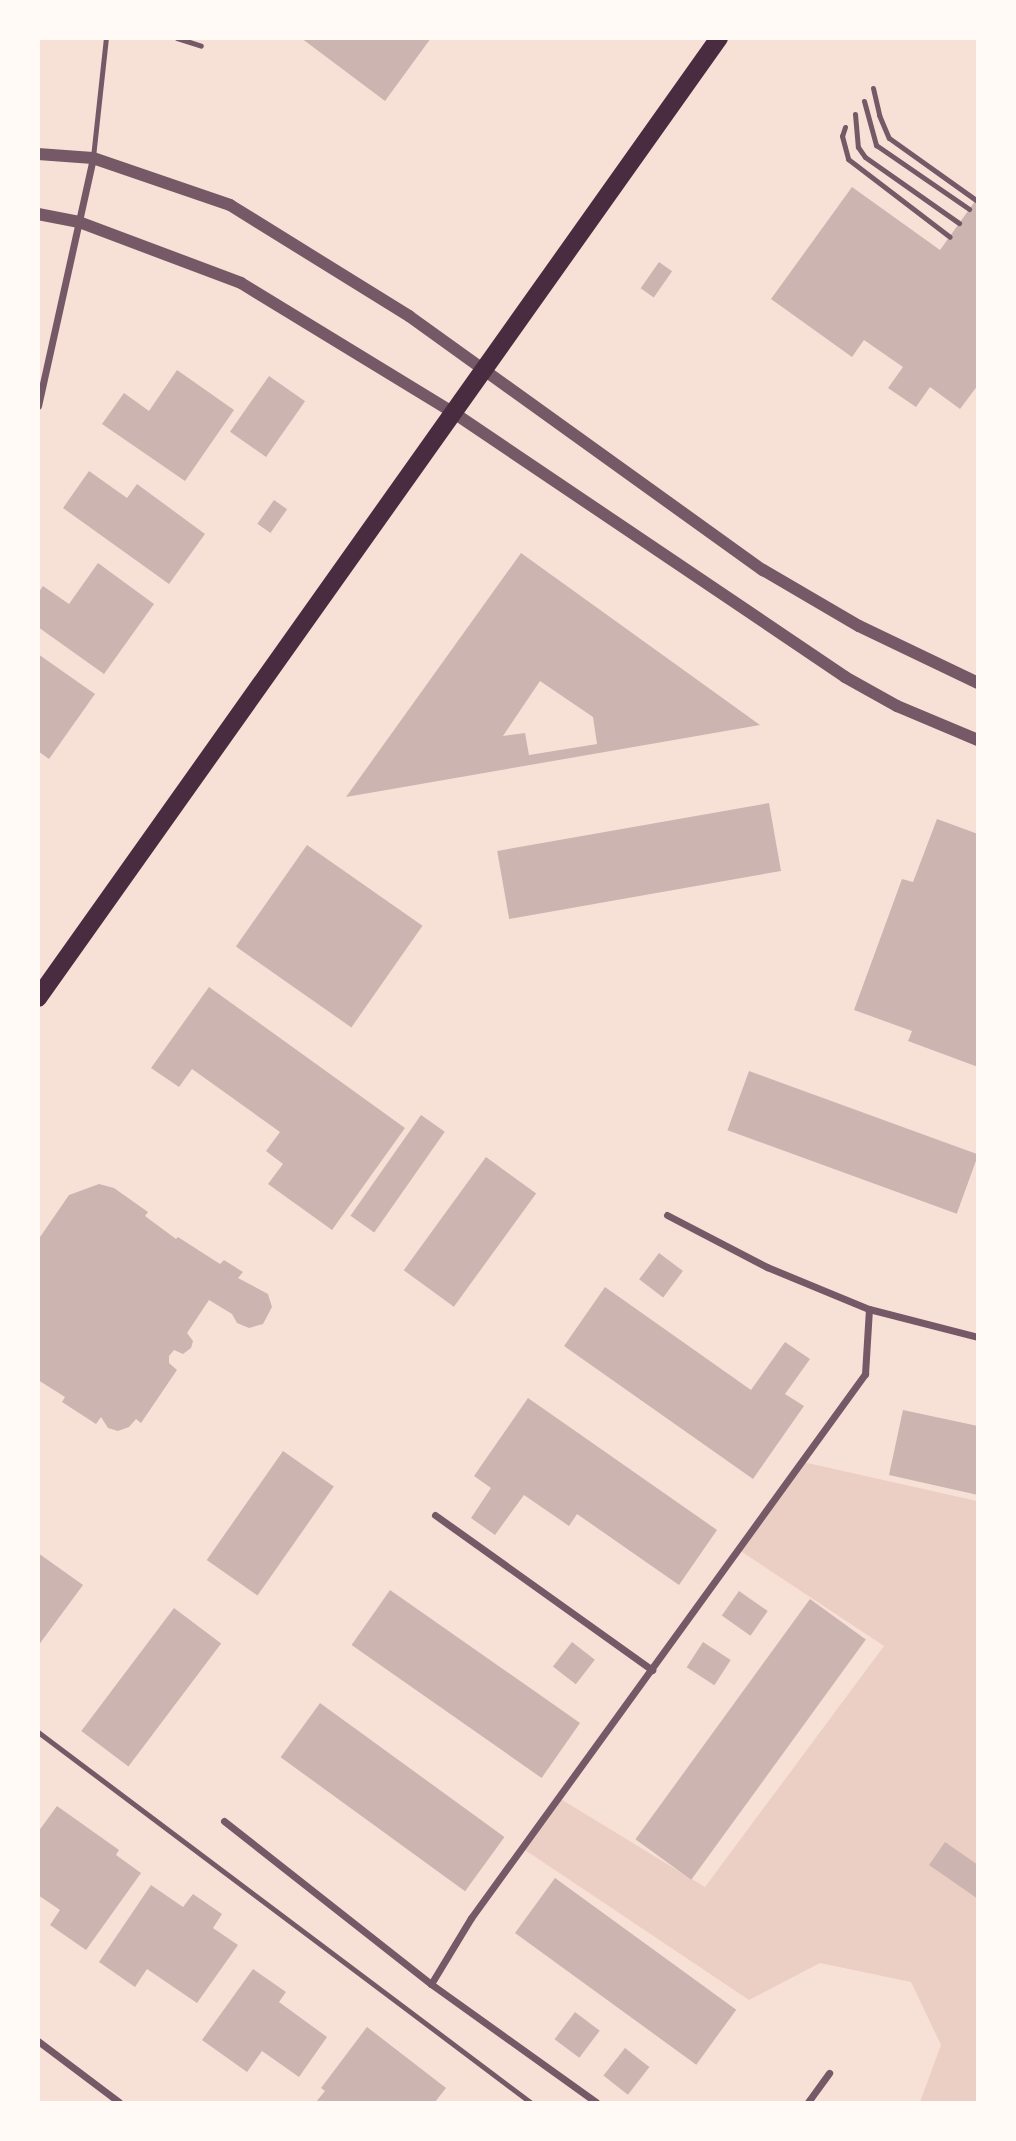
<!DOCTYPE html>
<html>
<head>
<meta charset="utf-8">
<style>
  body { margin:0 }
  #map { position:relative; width:1016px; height:2141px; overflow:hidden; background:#f7e1d7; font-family:"Nunito Sans",sans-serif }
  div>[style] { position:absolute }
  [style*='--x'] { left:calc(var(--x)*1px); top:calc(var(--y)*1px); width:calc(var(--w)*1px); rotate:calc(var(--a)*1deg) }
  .green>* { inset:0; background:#ebcfc5 }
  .building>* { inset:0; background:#ccb4b1; transform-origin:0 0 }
  .service>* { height:5px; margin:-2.5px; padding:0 2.5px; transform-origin:2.5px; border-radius:2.5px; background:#755966 }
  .minor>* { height:7px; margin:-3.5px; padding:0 3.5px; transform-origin:3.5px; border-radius:3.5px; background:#755966 }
  .tertiary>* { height:12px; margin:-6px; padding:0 6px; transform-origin:6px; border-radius:6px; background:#755966 }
  .primary>* { height:18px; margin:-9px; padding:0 9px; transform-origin:9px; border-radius:9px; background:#4a2c40 }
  span { translate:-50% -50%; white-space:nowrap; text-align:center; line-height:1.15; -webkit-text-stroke:5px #fffaf5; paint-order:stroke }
  .frame { position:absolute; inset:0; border:40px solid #fffaf5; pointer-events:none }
</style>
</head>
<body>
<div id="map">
  <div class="green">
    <i style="clip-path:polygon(803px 1462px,977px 1501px,977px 2102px,920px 2102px,941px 2045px,911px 1982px,820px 1963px,749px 2000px,522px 1848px,559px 1798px,705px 1887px,884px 1646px,739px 1550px)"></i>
  </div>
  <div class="building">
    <i style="clip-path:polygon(301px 38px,431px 38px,385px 101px)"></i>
    <i style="clip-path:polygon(852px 187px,940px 250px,978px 197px,978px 385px,960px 409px,930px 387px,916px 407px,888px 388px,903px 367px,864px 340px,852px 357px,771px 299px)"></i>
    <i style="left:659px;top:262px;width:16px;height:32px;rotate:35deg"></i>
    <i style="clip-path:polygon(177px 370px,234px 410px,185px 481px,102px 424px,124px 393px,149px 411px)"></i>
    <i style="left:269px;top:376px;width:44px;height:68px;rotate:35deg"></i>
    <i style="clip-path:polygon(89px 471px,127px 498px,137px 484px,205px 534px,169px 584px,63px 508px)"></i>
    <i style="left:274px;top:500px;width:16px;height:29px;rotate:35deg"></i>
    <i style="clip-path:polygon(evenodd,521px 553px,760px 725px,346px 797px,521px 553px,540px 681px,593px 717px,597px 744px,529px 755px,525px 733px,503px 736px,540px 681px)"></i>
    <i style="clip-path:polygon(98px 563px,154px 604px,104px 674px,38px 627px,38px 593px,43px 586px,69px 604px)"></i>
    <i style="clip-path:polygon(38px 654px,95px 694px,49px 759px,38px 751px)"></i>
    <i style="left:769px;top:803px;width:69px;height:276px;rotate:80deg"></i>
    <i style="clip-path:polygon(937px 819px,978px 834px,978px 1067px,908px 1041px,912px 1031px,854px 1010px,902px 879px,913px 882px)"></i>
    <i style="left:307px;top:845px;width:141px;height:124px;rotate:35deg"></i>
    <i style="clip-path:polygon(209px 987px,405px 1128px,332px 1230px,268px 1184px,283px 1164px,266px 1151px,280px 1132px,192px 1069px,179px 1087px,151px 1068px)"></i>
    <i style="left:749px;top:1071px;width:244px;height:63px;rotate:20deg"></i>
    <i style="left:421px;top:1115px;width:29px;height:123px;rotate:35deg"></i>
    <i style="left:486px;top:1157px;width:62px;height:140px;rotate:36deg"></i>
    <i style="clip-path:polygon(99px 1184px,114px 1188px,148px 1212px,145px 1216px,176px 1239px,178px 1237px,220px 1264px,224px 1260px,243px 1272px,238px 1278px,268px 1294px,272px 1307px,263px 1324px,249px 1328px,237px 1323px,232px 1314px,209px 1300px,187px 1333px,193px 1341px,191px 1348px,183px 1354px,174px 1350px,169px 1356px,169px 1363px,177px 1370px,141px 1423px,136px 1419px,129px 1427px,118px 1431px,108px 1428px,101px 1417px,96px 1424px,62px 1402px,65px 1397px,38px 1380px,38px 1240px,69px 1195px)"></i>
    <i style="left:659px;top:1253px;width:30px;height:33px;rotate:37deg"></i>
    <i style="clip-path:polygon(605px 1287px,751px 1390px,785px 1342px,810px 1359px,785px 1394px,804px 1406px,753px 1479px,564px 1346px)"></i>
    <i style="clip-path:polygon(528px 1398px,717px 1530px,679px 1585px,577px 1514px,569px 1526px,524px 1495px,495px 1535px,471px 1518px,491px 1488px,474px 1476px)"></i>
    <i style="clip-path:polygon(903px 1410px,978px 1426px,978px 1495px,889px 1475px)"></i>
    <i style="left:283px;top:1451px;width:62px;height:133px;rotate:35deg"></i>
    <i style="clip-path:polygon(38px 1553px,83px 1585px,38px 1646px)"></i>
    <i style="left:390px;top:1590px;width:232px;height:67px;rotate:35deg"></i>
    <i style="left:739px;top:1591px;width:35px;height:30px;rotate:35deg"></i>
    <i style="left:810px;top:1599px;width:69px;height:297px;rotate:36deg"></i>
    <i style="left:174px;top:1608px;width:59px;height:154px;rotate:37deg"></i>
    <i style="left:572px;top:1642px;width:29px;height:31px;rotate:38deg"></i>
    <i style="left:703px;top:1642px;width:33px;height:30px;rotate:33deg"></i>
    <i style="left:320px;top:1703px;width:228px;height:67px;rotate:36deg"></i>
    <i style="clip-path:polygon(57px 1806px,119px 1850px,116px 1855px,141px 1873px,86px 1950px,50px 1925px,60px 1910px,38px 1895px,38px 1832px)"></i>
    <i style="clip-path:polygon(945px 1842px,978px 1865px,978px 1899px,929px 1865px)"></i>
    <i style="left:555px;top:1878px;width:224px;height:68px;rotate:36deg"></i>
    <i style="clip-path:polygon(151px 1885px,183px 1907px,193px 1894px,222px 1914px,213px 1928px,238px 1945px,197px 2003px,147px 1969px,135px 1987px,99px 1962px)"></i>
    <i style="clip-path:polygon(253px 1969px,286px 1992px,279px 2002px,327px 2037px,299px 2077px,262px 2051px,247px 2072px,202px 2040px)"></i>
    <i style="left:575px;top:2012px;width:31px;height:34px;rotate:37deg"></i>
    <i style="clip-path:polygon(367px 2027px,446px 2088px,435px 2102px,316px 2102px,325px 2091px,321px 2088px)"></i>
    <i style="left:625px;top:2048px;width:31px;height:35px;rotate:38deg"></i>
  </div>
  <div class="service">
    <i style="--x:177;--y:38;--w:25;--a:18"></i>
    <i style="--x:873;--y:88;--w:28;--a:77"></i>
    <i style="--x:879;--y:115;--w:25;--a:67"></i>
    <i style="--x:889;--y:138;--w:107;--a:35.5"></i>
    <i style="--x:864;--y:101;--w:46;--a:74.7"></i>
    <i style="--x:876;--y:145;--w:113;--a:34.5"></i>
    <i style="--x:855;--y:114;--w:33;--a:85"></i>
    <i style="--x:858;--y:147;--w:12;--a:55"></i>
    <i style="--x:865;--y:157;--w:115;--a:35.1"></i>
    <i style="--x:845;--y:127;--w:9;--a:108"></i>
    <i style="--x:842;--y:136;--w:24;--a:75"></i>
    <i style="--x:848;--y:159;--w:128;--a:37.4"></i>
    <i style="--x:93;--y:157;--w:120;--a:-83.8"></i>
    <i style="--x:38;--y:1732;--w:616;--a:36.94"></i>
  </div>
  <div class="minor">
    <i style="--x:38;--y:406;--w:254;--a:-77.5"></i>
    <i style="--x:667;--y:1215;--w:113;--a:27.5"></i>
    <i style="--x:767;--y:1267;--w:110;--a:22.4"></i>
    <i style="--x:869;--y:1309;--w:113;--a:14.4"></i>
    <i style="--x:435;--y:1515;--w:267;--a:35.5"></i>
    <i style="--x:224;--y:1821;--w:263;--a:38.2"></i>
    <i style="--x:431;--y:1984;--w:203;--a:35.6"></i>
    <i style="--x:431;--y:1984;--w:77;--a:-58.8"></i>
    <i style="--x:471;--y:1918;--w:672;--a:-54.09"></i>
    <i style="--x:865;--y:1374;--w:65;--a:-86.5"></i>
    <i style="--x:38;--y:2041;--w:101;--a:37"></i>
    <i style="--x:808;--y:2102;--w:36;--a:-54"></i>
  </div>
  <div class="tertiary">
    <i style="--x:38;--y:154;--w:55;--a:4.2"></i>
    <i style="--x:93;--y:158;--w:145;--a:18.9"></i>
    <i style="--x:230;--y:205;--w:211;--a:31.8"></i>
    <i style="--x:409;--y:316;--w:436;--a:35.7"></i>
    <i style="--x:763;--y:570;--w:111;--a:30.3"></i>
    <i style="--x:859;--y:626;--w:132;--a:25.6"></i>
    <i style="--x:38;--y:214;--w:42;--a:11"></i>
    <i style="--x:79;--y:222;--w:173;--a:20.6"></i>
    <i style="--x:241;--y:283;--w:250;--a:31.4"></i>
    <i style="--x:454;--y:413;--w:472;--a:34"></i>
    <i style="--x:845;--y:677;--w:60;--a:29.1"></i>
    <i style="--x:897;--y:706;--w:88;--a:22.8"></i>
  </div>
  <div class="primary">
    <i style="--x:38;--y:998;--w:1177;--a:-54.65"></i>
  </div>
  <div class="frame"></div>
</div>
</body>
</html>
